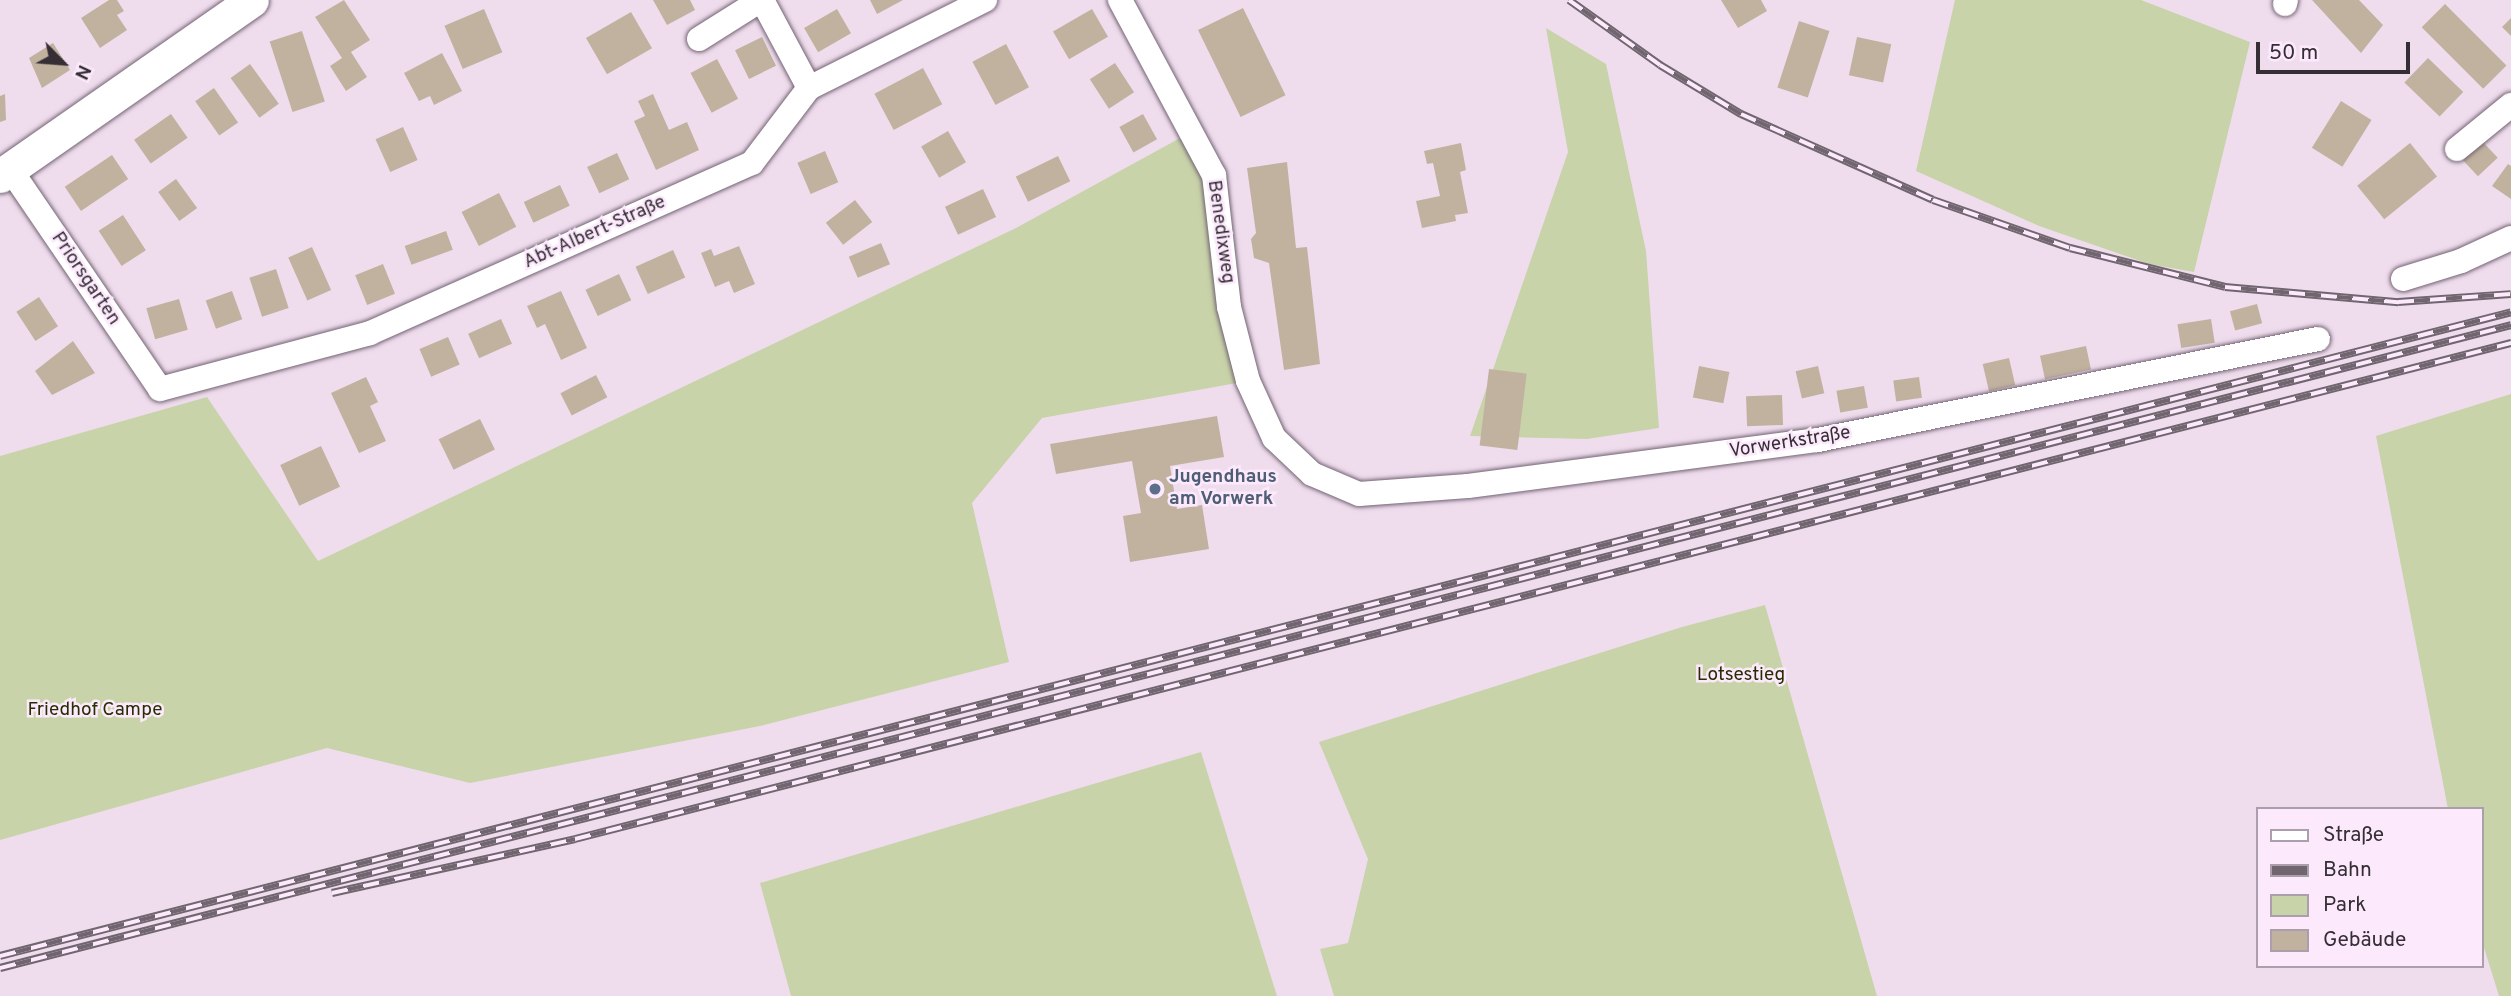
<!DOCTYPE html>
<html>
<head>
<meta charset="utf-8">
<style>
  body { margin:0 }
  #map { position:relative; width:2511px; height:996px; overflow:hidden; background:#efddee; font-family:Overpass,sans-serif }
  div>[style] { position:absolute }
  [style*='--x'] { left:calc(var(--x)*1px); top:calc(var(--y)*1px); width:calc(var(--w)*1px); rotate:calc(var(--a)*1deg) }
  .green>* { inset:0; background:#c8d3a9 }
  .building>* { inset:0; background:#c1b29f; transform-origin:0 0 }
  .roads { filter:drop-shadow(0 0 2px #736373) drop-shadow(0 0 2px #736373) }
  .street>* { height:24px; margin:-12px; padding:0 12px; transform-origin:12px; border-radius:12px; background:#fff }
  .secondary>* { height:33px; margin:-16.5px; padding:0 16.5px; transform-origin:16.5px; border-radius:16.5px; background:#fff }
  .rail>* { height:8px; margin-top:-4px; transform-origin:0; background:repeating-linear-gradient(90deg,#fceafc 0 16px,#716670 0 32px); box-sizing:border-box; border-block:2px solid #716670 }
  .dots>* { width:19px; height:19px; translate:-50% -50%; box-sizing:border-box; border:4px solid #fceafc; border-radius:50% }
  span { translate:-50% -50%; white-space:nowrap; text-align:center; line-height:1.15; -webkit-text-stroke:5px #fceafc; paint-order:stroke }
  .street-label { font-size:19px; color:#352e35 }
  .service-label { font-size:19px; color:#4e5e75; font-weight:700 }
  .left { translate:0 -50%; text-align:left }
  .park-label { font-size:19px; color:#262e00 }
  .legend { position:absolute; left:2256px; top:807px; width:228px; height:161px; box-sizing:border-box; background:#fceafc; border:2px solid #ac9fac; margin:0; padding:9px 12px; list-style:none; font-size:21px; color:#352e35 }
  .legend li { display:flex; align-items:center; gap:14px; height:35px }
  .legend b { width:35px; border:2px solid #ac9fac }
  .north { position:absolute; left:28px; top:28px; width:70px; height:70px; -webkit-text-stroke:5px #fceafc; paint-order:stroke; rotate:115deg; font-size:19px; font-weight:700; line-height:28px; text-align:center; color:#352e35 }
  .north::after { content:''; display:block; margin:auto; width:24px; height:32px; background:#352e35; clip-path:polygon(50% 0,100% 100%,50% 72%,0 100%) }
  .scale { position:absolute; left:2256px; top:42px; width:154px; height:32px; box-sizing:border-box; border:4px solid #352e35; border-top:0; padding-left:9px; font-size:21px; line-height:24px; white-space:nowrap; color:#352e35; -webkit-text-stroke:5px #fceafc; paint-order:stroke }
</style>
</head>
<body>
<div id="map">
  <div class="green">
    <i style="clip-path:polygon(1955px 0,2141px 0,2250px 42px,2194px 272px,2149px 264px,2039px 226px,1916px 171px)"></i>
    <i style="clip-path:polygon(1546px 28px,1606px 64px,1646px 251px,1659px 428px,1587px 439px,1470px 436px,1568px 152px)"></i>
    <i style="clip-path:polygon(1191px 132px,1248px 381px,1042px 418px,972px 503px,1009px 662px,760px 726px,470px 783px,327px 748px,0 840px,0 456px,207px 397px,318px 561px,1016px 228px)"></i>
    <i style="clip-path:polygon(2511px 394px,2511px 996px,2499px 996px,2481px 938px,2481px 809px,2448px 809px,2376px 436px)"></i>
    <i style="clip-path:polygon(1765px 605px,1877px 996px,1334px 996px,1320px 949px,1348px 943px,1368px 859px,1319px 742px,1682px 627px)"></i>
    <i style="clip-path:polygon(1201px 752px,1277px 996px,791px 996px,760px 883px)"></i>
  </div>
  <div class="building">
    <i style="clip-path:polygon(109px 0,117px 0,124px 11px,117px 15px,127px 30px,100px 48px,81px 18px)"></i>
    <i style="clip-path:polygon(344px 0,370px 40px,351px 52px,367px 77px,346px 91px,330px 66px,342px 58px,315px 17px)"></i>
    <i style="clip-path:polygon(653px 0,690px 0,695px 10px,667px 25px)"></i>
    <i style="clip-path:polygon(870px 0,903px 0,877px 14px)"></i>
    <i style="clip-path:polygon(1721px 0,1761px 0,1767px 11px,1738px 28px)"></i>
    <i style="clip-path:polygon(2312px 0,2359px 0,2383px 25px,2361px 53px)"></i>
    <i style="left:2445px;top:4px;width:87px;height:33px;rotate:45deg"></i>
    <i style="left:1243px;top:8px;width:97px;height:50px;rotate:64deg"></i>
    <i style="left:484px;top:9px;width:47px;height:43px;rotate:67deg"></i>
    <i style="left:837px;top:9px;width:28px;height:38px;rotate:60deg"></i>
    <i style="left:1092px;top:9px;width:32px;height:45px;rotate:60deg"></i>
    <i style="left:631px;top:12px;width:42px;height:52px;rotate:60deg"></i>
    <i style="clip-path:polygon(2511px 18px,2511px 36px,2502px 27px)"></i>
    <i style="left:1799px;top:21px;width:32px;height:70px;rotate:18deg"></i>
    <i style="left:302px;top:31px;width:74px;height:34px;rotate:72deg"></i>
    <i style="left:762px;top:37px;width:32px;height:30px;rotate:64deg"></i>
    <i style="left:1857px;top:37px;width:35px;height:39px;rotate:12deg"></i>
    <i style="clip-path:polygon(53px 43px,70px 70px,42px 88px,29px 58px)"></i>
    <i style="left:1006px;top:44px;width:49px;height:38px;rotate:62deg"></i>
    <i style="clip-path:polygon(442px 53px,462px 91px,434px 105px,430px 96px,419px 101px,404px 73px)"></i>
    <i style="left:2428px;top:58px;width:49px;height:34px;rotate:44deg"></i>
    <i style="left:717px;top:59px;width:45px;height:30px;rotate:62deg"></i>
    <i style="left:1115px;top:63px;width:35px;height:30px;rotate:57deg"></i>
    <i style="left:250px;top:64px;width:49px;height:24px;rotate:54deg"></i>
    <i style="left:923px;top:68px;width:41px;height:55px;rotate:62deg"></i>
    <i style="left:214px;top:88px;width:42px;height:23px;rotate:55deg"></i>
    <i style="clip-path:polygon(5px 94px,6px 120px,0 122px,0 96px)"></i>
    <i style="clip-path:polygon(653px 94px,669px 130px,687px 122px,699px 150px,656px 170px,634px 121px,645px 116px,638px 101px)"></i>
    <i style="left:2341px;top:101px;width:36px;height:55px;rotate:32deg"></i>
    <i style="left:171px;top:114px;width:29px;height:45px;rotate:55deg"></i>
    <i style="left:1143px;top:114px;width:29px;height:27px;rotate:61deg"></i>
    <i style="left:403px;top:127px;width:36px;height:30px;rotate:66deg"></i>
    <i style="left:948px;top:131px;width:36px;height:31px;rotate:60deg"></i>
    <i style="left:2482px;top:141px;width:23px;height:27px;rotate:47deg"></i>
    <i style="clip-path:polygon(1461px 143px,1466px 170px,1460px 172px,1468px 213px,1455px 215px,1456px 221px,1422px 228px,1416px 201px,1440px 196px,1433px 163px,1427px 164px,1424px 151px)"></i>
    <i style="left:2410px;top:143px;width:43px;height:68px;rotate:51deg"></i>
    <i style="left:825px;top:151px;width:34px;height:30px;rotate:67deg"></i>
    <i style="left:617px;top:153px;width:29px;height:33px;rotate:65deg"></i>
    <i style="left:112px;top:155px;width:29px;height:57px;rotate:56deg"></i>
    <i style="left:1058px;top:156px;width:28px;height:47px;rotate:64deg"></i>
    <i style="clip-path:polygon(1287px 162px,1296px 248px,1307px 247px,1320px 364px,1284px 370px,1269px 263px,1254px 258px,1251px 239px,1256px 233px,1247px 168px)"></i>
    <i style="clip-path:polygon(2508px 164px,2511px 166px,2511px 199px,2492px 186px)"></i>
    <i style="left:176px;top:179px;width:36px;height:22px;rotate:54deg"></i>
    <i style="left:560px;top:185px;width:23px;height:40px;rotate:65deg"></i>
    <i style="left:983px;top:189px;width:31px;height:42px;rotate:65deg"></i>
    <i style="left:499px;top:193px;width:38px;height:42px;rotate:63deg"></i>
    <i style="left:855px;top:200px;width:28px;height:37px;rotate:52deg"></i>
    <i style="left:123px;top:215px;width:42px;height:29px;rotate:57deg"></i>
    <i style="left:446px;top:231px;width:20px;height:44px;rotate:70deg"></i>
    <i style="left:881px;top:243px;width:23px;height:35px;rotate:67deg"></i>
    <i style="clip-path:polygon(739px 246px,755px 284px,734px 293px,729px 281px,715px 287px,701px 253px,711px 249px,714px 256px)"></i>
    <i style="left:312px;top:247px;width:47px;height:26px;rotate:66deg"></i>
    <i style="left:673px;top:250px;width:30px;height:41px;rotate:66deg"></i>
    <i style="left:383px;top:264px;width:32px;height:30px;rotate:68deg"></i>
    <i style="left:276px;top:269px;width:41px;height:28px;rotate:72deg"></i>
    <i style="left:619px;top:274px;width:29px;height:37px;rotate:65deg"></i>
    <i style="left:232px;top:291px;width:30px;height:28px;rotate:70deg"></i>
    <i style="clip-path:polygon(561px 291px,587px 348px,561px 360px,545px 324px,537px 328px,527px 306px)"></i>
    <i style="left:39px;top:297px;width:35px;height:27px;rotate:57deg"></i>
    <i style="left:179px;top:299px;width:32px;height:34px;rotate:74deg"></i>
    <i style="left:2257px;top:304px;width:20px;height:28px;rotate:75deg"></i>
    <i style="left:501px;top:319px;width:27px;height:36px;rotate:66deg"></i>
    <i style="left:2211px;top:319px;width:24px;height:34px;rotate:81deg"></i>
    <i style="left:448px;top:337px;width:30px;height:31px;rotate:67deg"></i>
    <i style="clip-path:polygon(73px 341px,95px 373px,52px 395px,35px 371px)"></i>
    <i style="left:2086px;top:346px;width:24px;height:47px;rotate:78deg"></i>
    <i style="left:2009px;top:358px;width:28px;height:27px;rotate:77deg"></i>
    <i style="left:1699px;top:366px;width:31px;height:32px;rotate:11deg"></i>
    <i style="left:1818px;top:366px;width:28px;height:23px;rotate:77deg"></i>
    <i style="left:1489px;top:369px;width:38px;height:77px;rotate:7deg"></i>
    <i style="left:596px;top:375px;width:25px;height:40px;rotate:63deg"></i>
    <i style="clip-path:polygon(366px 377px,378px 402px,370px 406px,386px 441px,359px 453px,331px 393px)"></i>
    <i style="left:1919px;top:377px;width:21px;height:26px;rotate:82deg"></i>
    <i style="left:1864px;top:386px;width:22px;height:28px;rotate:80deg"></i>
    <i style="left:1782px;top:395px;width:30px;height:36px;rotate:88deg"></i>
    <i style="clip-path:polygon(1217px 416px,1224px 457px,1170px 466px,1177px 509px,1202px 505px,1209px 549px,1130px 562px,1123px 516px,1141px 513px,1132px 461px,1056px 474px,1050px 444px)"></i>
    <i style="left:480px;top:419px;width:34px;height:46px;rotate:64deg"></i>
    <i style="left:321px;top:446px;width:45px;height:45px;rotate:65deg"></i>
  </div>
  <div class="roads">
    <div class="street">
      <i style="--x:762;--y:0;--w:100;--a:61.9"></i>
      <i style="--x:1120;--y:0;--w:199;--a:61.8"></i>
      <i style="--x:1214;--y:175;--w:133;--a:83.5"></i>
      <i style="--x:1229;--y:307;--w:76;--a:75.6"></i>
      <i style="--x:1248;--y:381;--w:63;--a:65.5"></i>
      <i style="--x:1274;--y:438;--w:52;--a:43.5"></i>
      <i style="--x:1312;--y:474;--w:51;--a:23.1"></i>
      <i style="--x:1359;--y:494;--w:109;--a:-4.2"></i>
      <i style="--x:1468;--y:486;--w:353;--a:-7.5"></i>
      <i style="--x:1818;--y:440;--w:510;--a:-11.42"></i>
      <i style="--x:2285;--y:4;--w:4;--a:-76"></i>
      <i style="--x:699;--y:39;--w:73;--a:-32.2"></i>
      <i style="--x:2457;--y:149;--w:70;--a:-39.2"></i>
      <i style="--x:10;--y:169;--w:266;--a:55.7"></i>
      <i style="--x:160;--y:389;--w:217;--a:-14.9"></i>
      <i style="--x:370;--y:333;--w:418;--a:-24"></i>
      <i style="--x:752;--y:163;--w:94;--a:-52.8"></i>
      <i style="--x:809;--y:88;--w:197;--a:-26.6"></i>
      <i style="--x:2403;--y:279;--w:61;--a:-17.2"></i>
      <i style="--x:2461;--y:261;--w:55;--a:-24.7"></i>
    </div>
    <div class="secondary">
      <i style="--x:0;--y:176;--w:307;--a:-34.9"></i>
    </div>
  </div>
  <div class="rail">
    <i style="--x:1569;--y:0;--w:112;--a:35.5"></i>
    <i style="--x:1660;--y:65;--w:95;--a:31.2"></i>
    <i style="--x:1741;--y:114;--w:210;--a:24.1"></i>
    <i style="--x:1933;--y:200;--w:145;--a:19.3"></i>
    <i style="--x:2070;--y:248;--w:160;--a:14.1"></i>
    <i style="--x:2225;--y:287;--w:174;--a:5"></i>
    <i style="--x:2398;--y:302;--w:113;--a:-4"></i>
    <i style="--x:332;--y:893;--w:249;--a:-12.5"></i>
    <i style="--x:575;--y:839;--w:1999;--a:-14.37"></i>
    <i style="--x:0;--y:956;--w:2592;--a:-14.38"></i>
    <i style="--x:0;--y:968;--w:2592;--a:-14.36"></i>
  </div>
  <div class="dots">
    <i style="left:1155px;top:489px;background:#5c6f8a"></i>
  </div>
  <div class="street-label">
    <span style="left:1220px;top:232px;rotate:82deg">Benedixweg</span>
    <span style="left:595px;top:233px;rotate:-24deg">Abt-Albert-Straße</span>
    <span style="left:85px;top:279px;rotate:56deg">Priorsgarten</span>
    <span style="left:1790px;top:443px;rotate:-9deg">Vorwerkstraße</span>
  </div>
  <div class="service-label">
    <span class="left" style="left:1169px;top:489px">Jugendhaus<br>am Vorwerk</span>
  </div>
  <div class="park-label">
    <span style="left:1741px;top:676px">Lotsestieg</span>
    <span style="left:95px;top:711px">Friedhof Campe</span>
  </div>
  <ul class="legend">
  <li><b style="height:9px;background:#fff"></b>Straße</li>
  <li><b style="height:9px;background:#716670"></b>Bahn</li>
  <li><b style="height:19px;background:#c8d3a9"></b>Park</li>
  <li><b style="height:19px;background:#c1b29f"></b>Gebäude</li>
  </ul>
  <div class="north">N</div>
  <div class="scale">50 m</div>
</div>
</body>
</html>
